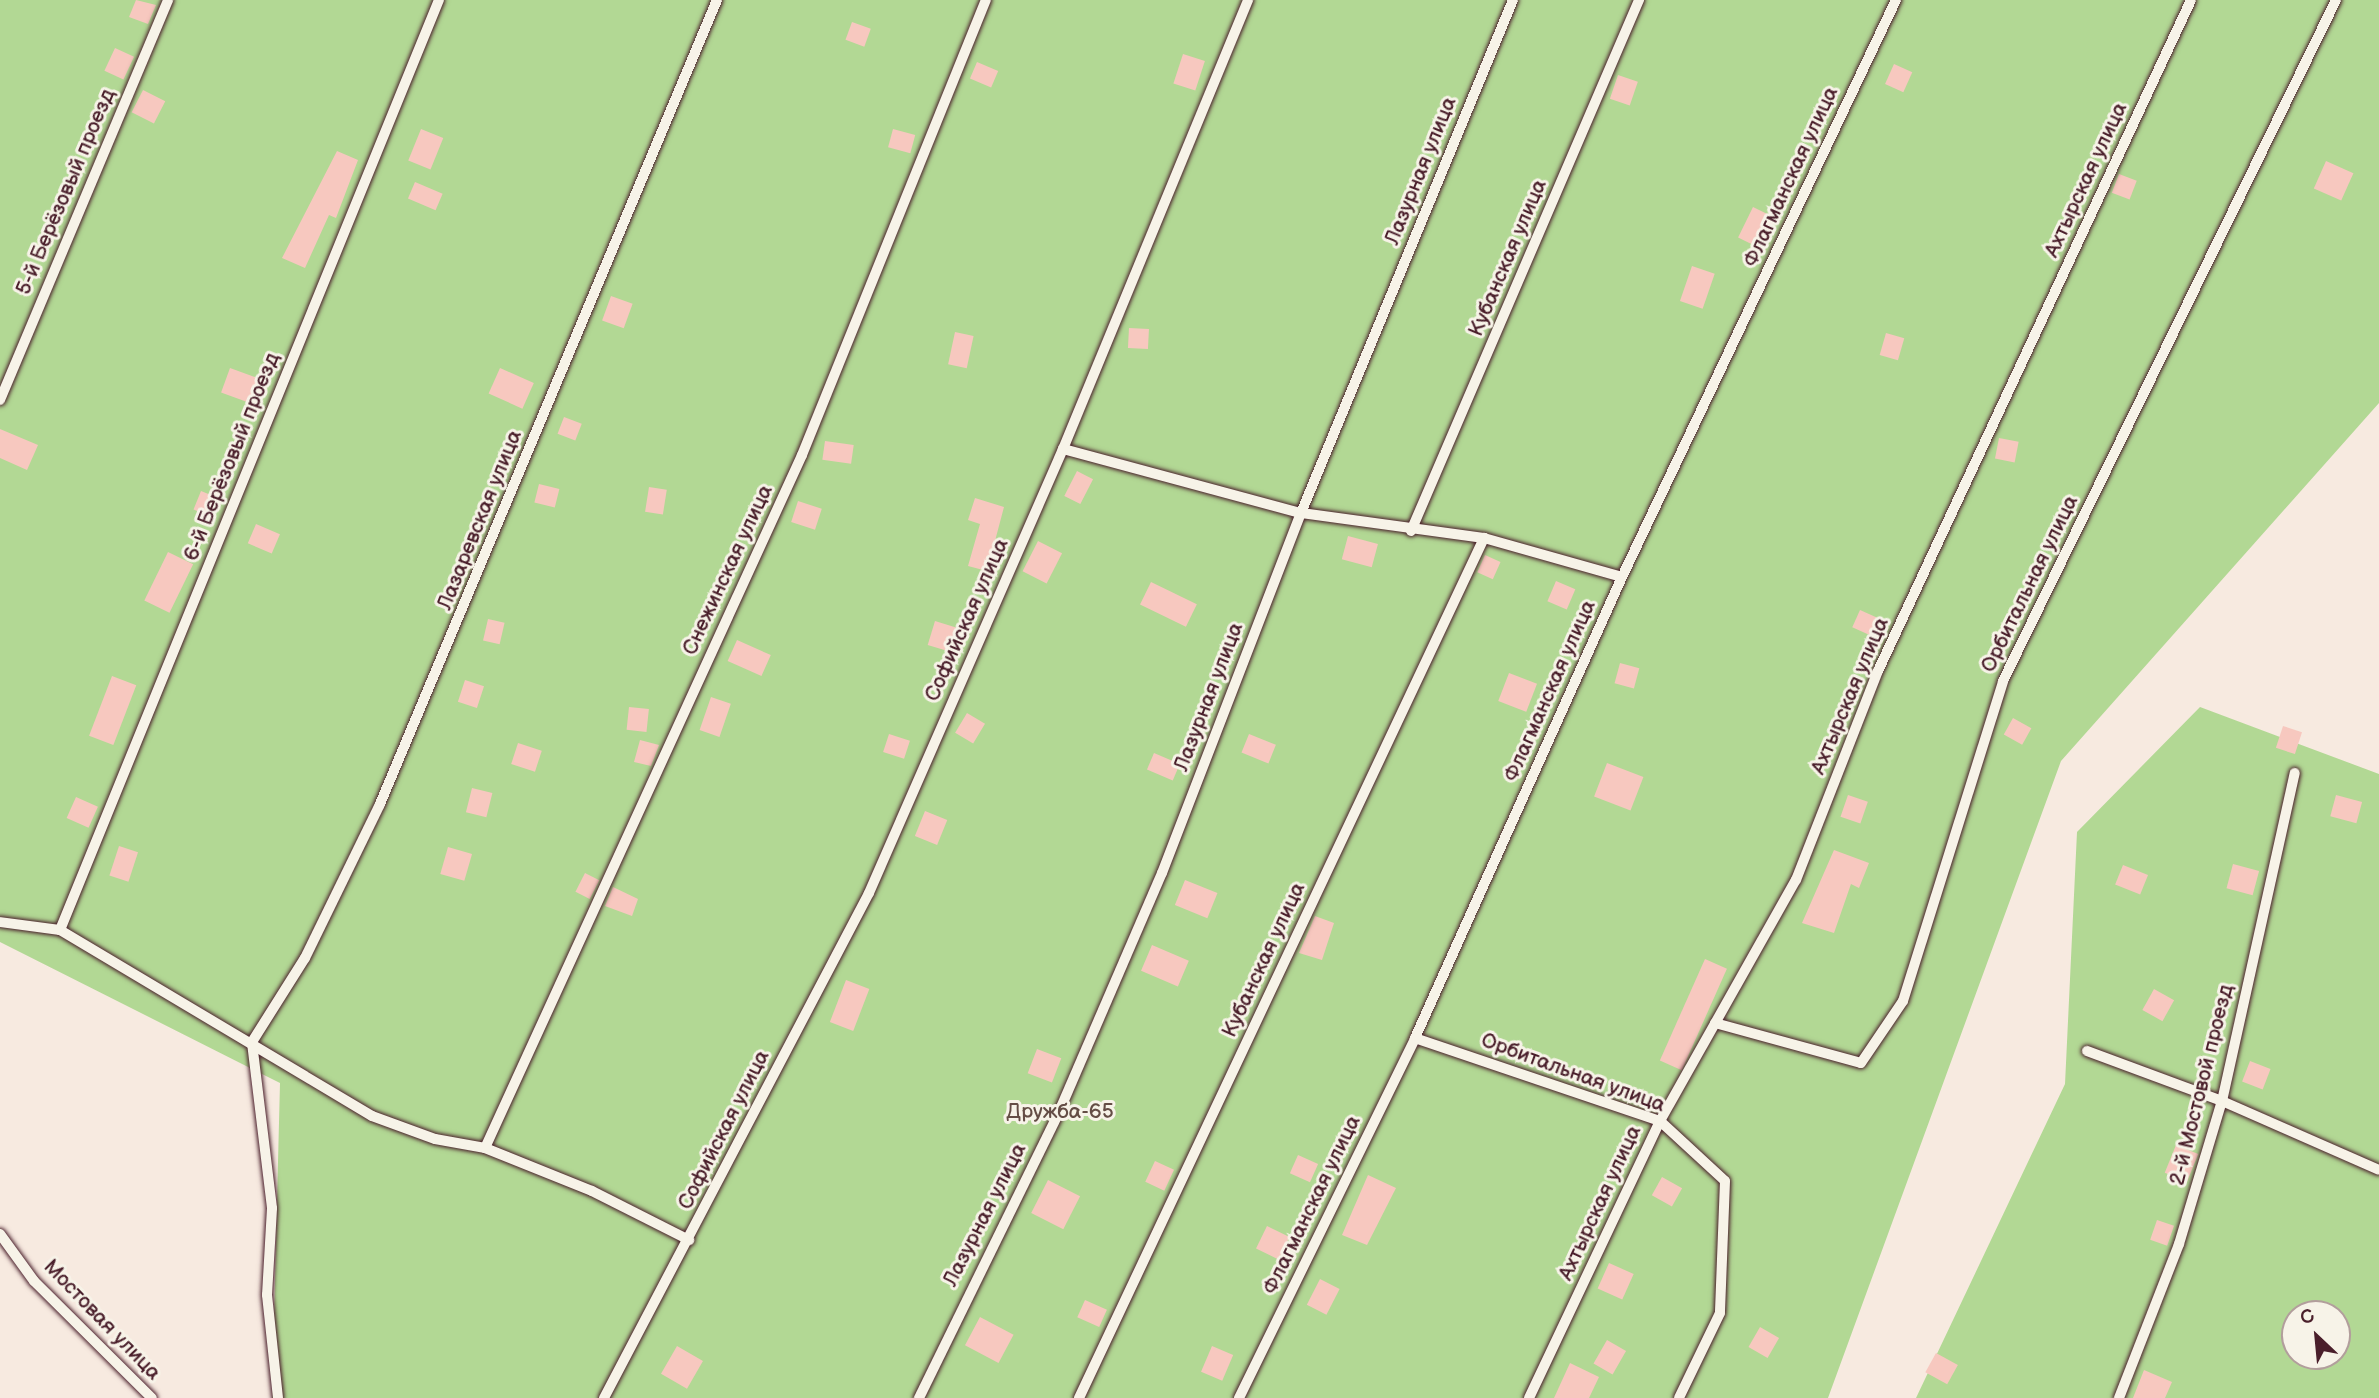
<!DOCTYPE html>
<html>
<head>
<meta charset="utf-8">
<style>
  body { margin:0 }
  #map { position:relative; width:2379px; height:1398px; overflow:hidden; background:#f7eae0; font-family:"Balsamiq Sans",sans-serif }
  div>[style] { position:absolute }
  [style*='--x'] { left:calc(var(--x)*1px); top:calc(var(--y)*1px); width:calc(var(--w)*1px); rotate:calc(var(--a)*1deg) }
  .green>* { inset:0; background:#b2d894 }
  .building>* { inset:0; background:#f7c8bf; transform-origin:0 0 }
  .roads { filter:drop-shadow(0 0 2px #4a1f2b) drop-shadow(0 0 2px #4a1f2b) }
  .service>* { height:10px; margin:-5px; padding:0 5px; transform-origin:5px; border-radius:5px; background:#f7f3e8 }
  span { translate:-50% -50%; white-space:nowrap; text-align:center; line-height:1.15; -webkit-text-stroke:6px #f7f3e8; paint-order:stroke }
  .street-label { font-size:21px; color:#4a1f2b }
  .park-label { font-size:21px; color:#644d45 }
  .north { position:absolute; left:2281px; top:1300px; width:70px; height:70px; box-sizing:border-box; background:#f7f3e8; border:2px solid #b29e9c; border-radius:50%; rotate:334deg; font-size:19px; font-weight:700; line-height:28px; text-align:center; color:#4a1f2b }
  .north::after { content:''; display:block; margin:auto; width:24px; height:32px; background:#4a1f2b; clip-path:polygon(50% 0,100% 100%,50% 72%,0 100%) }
</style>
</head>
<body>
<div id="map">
  <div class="green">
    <i style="clip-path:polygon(0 0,2379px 0,2379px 403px,2061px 761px,1828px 1398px,272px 1398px,280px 1083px,0 942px)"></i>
    <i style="clip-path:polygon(evenodd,2200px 707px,2379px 774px,2379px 1398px,1916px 1398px,2065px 1084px,2077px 832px,2200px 707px,2295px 1314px,2337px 1314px,2337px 1356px,2295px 1356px,2295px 1314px)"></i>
  </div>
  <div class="building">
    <i style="clip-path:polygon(136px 0,156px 5px,148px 24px,129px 17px)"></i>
    <i style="left:852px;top:22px;width:20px;height:19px;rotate:20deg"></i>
    <i style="left:115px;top:48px;width:21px;height:25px;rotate:25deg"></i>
    <i style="left:1183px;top:54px;width:23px;height:31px;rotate:18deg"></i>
    <i style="left:977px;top:62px;width:23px;height:18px;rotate:23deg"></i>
    <i style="left:1894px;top:64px;width:20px;height:22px;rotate:24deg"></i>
    <i style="left:1618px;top:75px;width:21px;height:25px;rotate:19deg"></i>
    <i style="left:143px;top:90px;width:25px;height:25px;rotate:27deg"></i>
    <i style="left:421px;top:129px;width:24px;height:34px;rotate:22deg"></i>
    <i style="left:893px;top:129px;width:23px;height:19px;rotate:15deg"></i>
    <i style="clip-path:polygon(337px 151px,358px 160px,336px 218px,329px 215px,305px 268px,282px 258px)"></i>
    <i style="left:2326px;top:161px;width:30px;height:30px;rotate:24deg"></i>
    <i style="left:2119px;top:174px;width:19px;height:20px;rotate:21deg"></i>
    <i style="left:415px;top:182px;width:30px;height:18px;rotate:23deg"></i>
    <i style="left:1753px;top:207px;width:25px;height:34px;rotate:26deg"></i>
    <i style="left:1692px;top:266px;width:24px;height:37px;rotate:19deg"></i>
    <i style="left:611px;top:296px;width:23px;height:26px;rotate:20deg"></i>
    <i style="left:1129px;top:328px;width:20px;height:20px;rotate:3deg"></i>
    <i style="left:955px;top:332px;width:19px;height:33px;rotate:12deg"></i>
    <i style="left:1886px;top:333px;width:19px;height:23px;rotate:16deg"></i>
    <i style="left:230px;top:368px;width:35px;height:26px;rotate:20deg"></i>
    <i style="left:500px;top:368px;width:37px;height:28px;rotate:24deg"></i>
    <i style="left:564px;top:417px;width:19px;height:18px;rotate:21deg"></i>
    <i style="clip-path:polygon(0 429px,38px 445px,27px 470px,0 458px)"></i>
    <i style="left:1999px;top:438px;width:20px;height:21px;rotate:11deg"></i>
    <i style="left:825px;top:441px;width:29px;height:19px;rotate:8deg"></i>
    <i style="left:1077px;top:471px;width:18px;height:28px;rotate:27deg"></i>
    <i style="left:539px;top:484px;width:21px;height:19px;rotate:14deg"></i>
    <i style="left:649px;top:487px;width:18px;height:25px;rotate:9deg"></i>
    <i style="left:201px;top:491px;width:18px;height:20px;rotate:22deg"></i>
    <i style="clip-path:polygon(975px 498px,1004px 507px,987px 571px,968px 566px,980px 524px,968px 520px)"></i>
    <i style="left:798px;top:501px;width:25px;height:22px;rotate:18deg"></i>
    <i style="left:256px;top:524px;width:26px;height:21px;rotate:23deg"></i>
    <i style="left:1348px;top:536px;width:31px;height:24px;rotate:15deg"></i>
    <i style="left:1038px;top:541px;width:27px;height:34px;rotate:27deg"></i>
    <i style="left:168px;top:552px;width:28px;height:54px;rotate:26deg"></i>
    <i style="left:1485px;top:555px;width:17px;height:19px;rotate:24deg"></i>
    <i style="left:1556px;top:581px;width:21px;height:22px;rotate:23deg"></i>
    <i style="left:1151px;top:582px;width:51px;height:25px;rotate:26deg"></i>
    <i style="left:1860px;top:610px;width:22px;height:19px;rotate:24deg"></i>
    <i style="left:488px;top:619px;width:17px;height:22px;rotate:13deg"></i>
    <i style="left:935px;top:621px;width:27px;height:25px;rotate:17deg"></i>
    <i style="left:737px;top:640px;width:37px;height:23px;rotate:24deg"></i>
    <i style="left:1620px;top:663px;width:20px;height:21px;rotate:15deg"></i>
    <i style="left:1509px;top:673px;width:30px;height:30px;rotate:21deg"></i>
    <i style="left:112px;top:676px;width:26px;height:64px;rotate:21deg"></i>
    <i style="left:465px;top:680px;width:20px;height:23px;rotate:18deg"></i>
    <i style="left:711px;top:697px;width:21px;height:35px;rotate:19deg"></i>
    <i style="left:629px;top:707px;width:20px;height:23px;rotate:6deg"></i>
    <i style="left:967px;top:713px;width:21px;height:23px;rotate:31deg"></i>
    <i style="left:2013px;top:718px;width:21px;height:19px;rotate:29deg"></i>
    <i style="left:2283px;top:726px;width:20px;height:23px;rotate:18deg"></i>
    <i style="left:889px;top:734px;width:22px;height:19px;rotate:18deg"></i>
    <i style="left:1249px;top:734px;width:29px;height:20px;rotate:22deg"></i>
    <i style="clip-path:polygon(640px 740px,659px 745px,651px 766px,634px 762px)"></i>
    <i style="left:518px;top:743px;width:25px;height:22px;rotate:18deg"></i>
    <i style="left:1154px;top:753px;width:28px;height:18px;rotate:23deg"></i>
    <i style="left:1607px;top:763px;width:39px;height:36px;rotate:21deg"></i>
    <i style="left:472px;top:788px;width:21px;height:25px;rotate:14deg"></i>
    <i style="left:1848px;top:795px;width:21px;height:23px;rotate:19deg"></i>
    <i style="left:2336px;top:795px;width:27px;height:22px;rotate:15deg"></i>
    <i style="left:76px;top:797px;width:24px;height:23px;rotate:24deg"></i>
    <i style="left:925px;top:811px;width:24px;height:27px;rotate:22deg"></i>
    <i style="left:119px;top:846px;width:20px;height:31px;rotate:18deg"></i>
    <i style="left:448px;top:847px;width:25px;height:28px;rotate:16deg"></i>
    <i style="clip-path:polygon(1834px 850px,1869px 863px,1859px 888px,1851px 884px,1834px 933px,1802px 923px)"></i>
    <i style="left:2233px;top:864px;width:27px;height:25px;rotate:15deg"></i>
    <i style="left:2123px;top:865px;width:27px;height:21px;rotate:22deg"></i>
    <i style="left:585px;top:873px;width:16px;height:21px;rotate:27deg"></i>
    <i style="left:1185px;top:880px;width:35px;height:27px;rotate:22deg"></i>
    <i style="clip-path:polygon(613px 887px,638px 899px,632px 916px,605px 906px)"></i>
    <i style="clip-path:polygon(1315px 916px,1334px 923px,1322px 960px,1299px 953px)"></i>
    <i style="left:1152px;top:945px;width:40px;height:28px;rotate:23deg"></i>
    <i style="left:1705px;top:959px;width:24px;height:111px;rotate:24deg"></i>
    <i style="left:846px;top:980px;width:25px;height:45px;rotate:21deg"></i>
    <i style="left:2154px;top:989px;width:23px;height:24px;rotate:29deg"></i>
    <i style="left:1037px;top:1049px;width:26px;height:26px;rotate:21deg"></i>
    <i style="left:2250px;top:1061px;width:22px;height:22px;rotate:21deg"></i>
    <i style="left:2176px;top:1145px;width:24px;height:30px;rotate:22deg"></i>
    <i style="left:1298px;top:1155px;width:22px;height:20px;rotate:24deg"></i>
    <i style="left:1155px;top:1161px;width:21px;height:23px;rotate:25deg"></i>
    <i style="clip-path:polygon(1368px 1175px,1396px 1188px,1367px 1245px,1342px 1235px)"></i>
    <i style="left:1662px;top:1177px;width:23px;height:21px;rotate:29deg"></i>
    <i style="left:1048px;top:1180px;width:36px;height:37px;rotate:27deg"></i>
    <i style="left:2157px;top:1220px;width:18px;height:21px;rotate:19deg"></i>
    <i style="left:1267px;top:1226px;width:25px;height:25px;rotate:26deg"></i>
    <i style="left:1609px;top:1263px;width:27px;height:28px;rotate:24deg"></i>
    <i style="left:1320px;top:1279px;width:22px;height:29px;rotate:27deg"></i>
    <i style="left:1085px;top:1300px;width:24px;height:19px;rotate:24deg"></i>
    <i style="left:980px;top:1317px;width:38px;height:32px;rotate:28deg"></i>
    <i style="left:1760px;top:1327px;width:22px;height:23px;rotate:30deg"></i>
    <i style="left:1607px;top:1340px;width:22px;height:27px;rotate:30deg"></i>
    <i style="left:677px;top:1346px;width:30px;height:32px;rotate:30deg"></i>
    <i style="left:1212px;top:1346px;width:23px;height:28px;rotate:23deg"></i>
    <i style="left:1936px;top:1353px;width:25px;height:22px;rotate:29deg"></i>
    <i style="clip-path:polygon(1570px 1363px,1599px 1377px,1589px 1398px,1554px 1398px)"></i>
    <i style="clip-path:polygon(2144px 1370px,2172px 1382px,2165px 1398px,2133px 1398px)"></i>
  </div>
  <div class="roads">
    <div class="service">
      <i style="--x:0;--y:400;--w:434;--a:-67.2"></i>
      <i style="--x:1063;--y:449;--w:246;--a:15.1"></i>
      <i style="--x:1301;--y:513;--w:185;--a:7.8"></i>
      <i style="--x:1484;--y:538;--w:143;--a:15.8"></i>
      <i style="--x:1411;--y:531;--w:578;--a:-66.76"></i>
      <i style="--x:0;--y:922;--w:61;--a:7.6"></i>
      <i style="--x:60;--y:930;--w:363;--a:30.8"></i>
      <i style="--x:372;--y:1116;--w:67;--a:20.1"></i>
      <i style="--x:435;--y:1139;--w:51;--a:10.2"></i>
      <i style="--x:485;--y:1148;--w:115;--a:21.9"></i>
      <i style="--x:592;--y:1191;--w:109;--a:26.8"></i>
      <i style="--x:60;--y:930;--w:1004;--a:-67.83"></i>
      <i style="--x:1715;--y:1023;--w:151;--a:15.3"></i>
      <i style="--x:1861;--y:1063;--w:75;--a:-55.9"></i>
      <i style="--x:1903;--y:1001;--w:335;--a:-72.6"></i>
      <i style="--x:2003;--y:681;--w:758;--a:-63.94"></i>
      <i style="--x:1415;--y:1038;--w:259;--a:18.7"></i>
      <i style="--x:1660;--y:1121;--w:88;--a:42.7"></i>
      <i style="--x:1725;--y:1181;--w:132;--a:92.2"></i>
      <i style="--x:1720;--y:1313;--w:94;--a:115.8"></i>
      <i style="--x:2087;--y:1051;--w:144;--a:20.3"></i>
      <i style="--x:2222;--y:1101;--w:171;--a:23.7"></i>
      <i style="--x:485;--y:1148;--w:762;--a:-65.42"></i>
      <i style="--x:802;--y:455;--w:491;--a:-68"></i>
      <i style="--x:0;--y:1234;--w:58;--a:54.1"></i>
      <i style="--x:34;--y:1281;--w:166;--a:44.8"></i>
      <i style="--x:278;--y:1398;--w:104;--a:-96.1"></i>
      <i style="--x:267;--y:1295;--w:87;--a:-86.7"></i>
      <i style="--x:272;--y:1208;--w:167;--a:-96.9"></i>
      <i style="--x:252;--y:1042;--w:99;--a:-57.8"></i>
      <i style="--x:305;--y:958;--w:171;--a:-64"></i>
      <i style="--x:380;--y:804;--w:872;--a:-67.26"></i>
      <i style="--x:604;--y:1398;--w:570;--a:-62.31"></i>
      <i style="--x:869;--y:893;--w:485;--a:-66.4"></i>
      <i style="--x:1063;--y:449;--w:486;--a:-67.6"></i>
      <i style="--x:919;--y:1398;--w:318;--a:-63.9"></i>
      <i style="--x:1059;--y:1112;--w:260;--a:-66.7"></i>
      <i style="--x:1162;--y:873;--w:386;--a:-68.9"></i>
      <i style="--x:1301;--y:513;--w:555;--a:-67.55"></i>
      <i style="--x:1079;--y:1398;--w:951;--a:-64.78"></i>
      <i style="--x:1239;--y:1398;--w:401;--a:-63.9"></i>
      <i style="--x:1415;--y:1038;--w:505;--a:-65.82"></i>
      <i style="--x:1622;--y:577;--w:639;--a:-64.6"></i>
      <i style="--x:1529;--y:1398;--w:306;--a:-64.7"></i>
      <i style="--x:1660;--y:1121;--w:277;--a:-60.6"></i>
      <i style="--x:1796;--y:880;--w:225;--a:-68.6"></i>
      <i style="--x:1878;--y:671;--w:740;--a:-64.99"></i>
      <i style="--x:2119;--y:1398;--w:165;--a:-68.7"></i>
      <i style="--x:2179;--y:1244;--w:149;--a:-73.3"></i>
      <i style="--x:2222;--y:1101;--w:336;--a:-77.5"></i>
    </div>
  </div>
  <div class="street-label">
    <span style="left:1421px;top:171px;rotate:-68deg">Лазурная улица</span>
    <span style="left:1791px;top:177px;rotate:-65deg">Флагманская улица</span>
    <span style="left:2086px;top:180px;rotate:-65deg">Ахтырская улица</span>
    <span style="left:66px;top:192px;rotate:-67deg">5-й Берёзовый проезд</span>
    <span style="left:1508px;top:258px;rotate:-67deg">Кубанская улица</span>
    <span style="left:232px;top:457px;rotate:-68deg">6-й Берёзовый проезд</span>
    <span style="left:480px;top:520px;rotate:-68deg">Лазаревская улица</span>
    <span style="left:728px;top:570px;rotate:-65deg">Снежинская улица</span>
    <span style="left:2030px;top:584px;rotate:-64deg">Орбитальная улица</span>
    <span style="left:967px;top:620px;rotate:-66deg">Софийская улица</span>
    <span style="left:1550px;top:691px;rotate:-66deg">Флагманская улица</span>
    <span style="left:1850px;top:696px;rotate:-67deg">Ахтырская улица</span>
    <span style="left:1209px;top:697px;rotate:-69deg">Лазурная улица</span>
    <span style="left:1264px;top:960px;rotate:-65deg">Кубанская улица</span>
    <span style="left:1573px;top:1073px;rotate:20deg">Орбитальная улица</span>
    <span style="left:2202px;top:1085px;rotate:-76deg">2-й Мостовой проезд</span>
    <span style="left:724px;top:1130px;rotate:-63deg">Софийская улица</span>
    <span style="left:1600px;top:1203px;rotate:-65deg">Ахтырская улица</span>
    <span style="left:1312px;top:1205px;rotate:-64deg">Флагманская улица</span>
    <span style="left:985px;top:1215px;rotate:-63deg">Лазурная улица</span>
    <span style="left:102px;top:1320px;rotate:46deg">Мостовая улица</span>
  </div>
  <div class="park-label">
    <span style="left:1060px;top:1112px">Дружба-65</span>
  </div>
  <div class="north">С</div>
</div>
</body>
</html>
